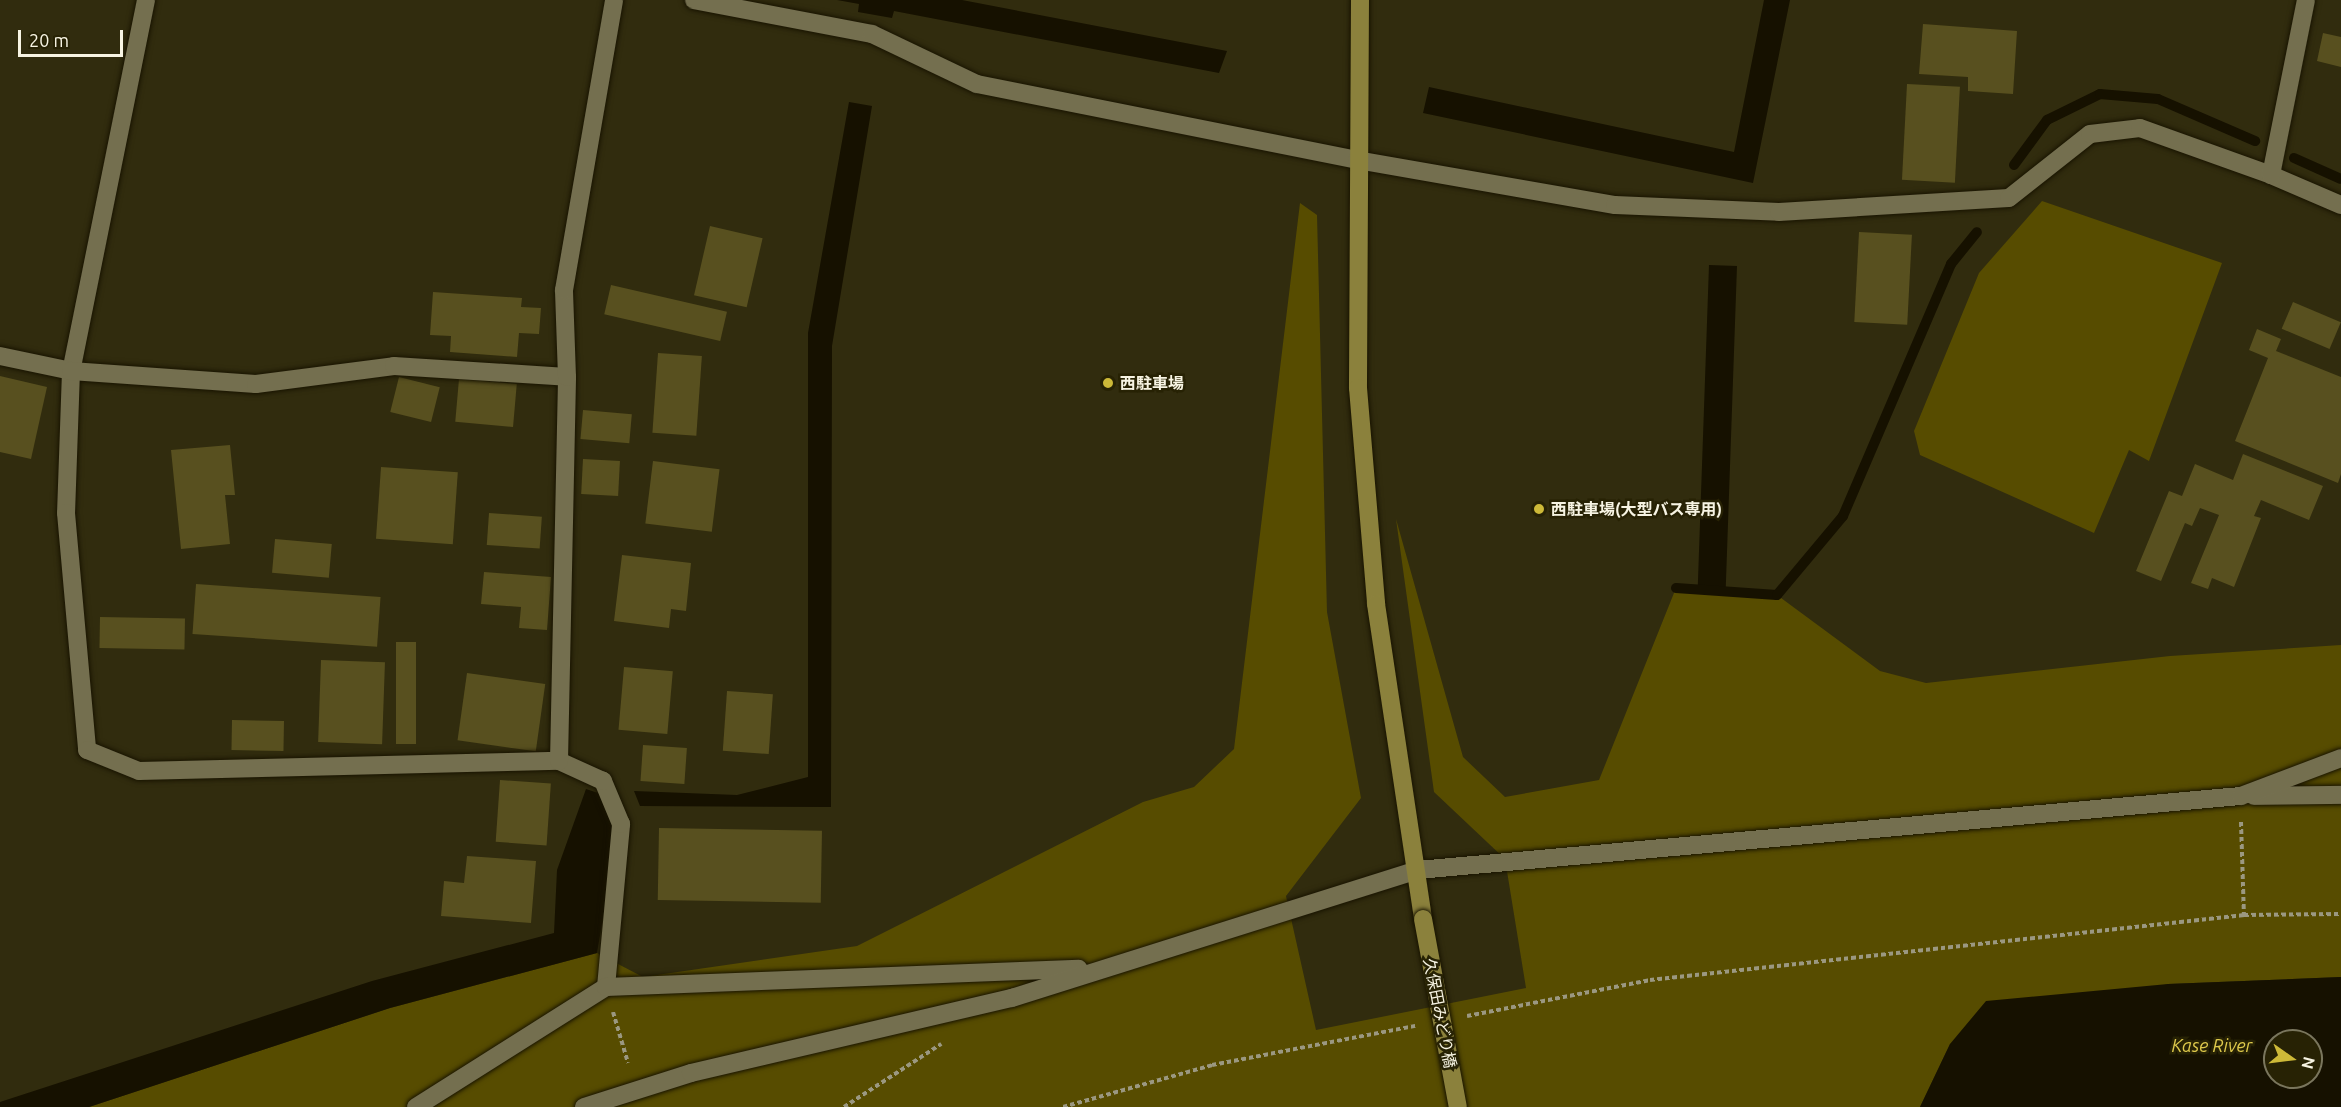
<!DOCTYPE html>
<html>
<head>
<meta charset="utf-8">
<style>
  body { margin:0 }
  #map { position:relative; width:2341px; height:1107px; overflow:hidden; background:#312c0e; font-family:Ubuntu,"Noto Sans JP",sans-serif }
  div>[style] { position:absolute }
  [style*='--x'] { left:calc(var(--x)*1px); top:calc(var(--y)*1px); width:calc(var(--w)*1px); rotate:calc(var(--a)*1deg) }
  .green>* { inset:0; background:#574c00 }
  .water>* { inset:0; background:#161100; transform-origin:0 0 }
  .stream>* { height:10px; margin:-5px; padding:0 5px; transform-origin:5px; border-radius:5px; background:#161100 }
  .building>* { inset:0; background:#58501f; transform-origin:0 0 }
  .path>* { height:4px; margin-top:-2px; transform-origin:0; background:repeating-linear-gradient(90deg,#9b9881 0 4.5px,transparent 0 7.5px) }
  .roads { filter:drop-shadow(0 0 2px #191400) drop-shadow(0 0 2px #191400) }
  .street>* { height:18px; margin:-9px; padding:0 9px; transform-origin:9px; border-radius:9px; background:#746f4f }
  .secondary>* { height:18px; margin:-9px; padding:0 9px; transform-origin:9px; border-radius:9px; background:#8b813c }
  .bridges { filter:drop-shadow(0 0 2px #191400) drop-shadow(0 0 2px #191400) }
  .secondary-bridge>* { height:18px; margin:-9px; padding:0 9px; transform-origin:9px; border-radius:9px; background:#8b813c }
  .dots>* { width:16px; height:16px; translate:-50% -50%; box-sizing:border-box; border:3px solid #272204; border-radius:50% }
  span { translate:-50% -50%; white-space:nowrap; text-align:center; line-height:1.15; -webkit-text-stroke:5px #272204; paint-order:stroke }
  .poi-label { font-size:16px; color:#f7f4e3; font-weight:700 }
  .left { translate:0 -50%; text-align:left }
  .street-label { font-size:16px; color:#f7f4e3 }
  .water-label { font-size:18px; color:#dec94c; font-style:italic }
  .north { position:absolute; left:2263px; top:1029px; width:60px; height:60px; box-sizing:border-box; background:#272204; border:2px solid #7a765d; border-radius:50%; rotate:104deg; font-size:16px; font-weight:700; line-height:24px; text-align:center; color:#f7f4e3 }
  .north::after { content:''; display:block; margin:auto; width:21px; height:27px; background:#cdb938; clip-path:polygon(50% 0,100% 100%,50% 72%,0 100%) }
  .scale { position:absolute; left:18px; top:30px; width:105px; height:27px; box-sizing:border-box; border:3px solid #f7f4e3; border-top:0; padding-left:8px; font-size:18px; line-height:21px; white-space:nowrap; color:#f7f4e3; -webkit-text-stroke:4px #272204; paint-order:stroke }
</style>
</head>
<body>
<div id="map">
  <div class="green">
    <i style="clip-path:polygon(2042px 201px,2222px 263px,2149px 461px,2129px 450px,2094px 533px,1920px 455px,1914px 431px,1979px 273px)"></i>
    <i style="clip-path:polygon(1300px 203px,1317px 215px,1327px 612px,1361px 798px,1286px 896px,1316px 1030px,1526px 988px,1505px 859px,1434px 792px,1396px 519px,1463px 757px,1505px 797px,1599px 780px,1676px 588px,1777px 595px,1880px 671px,1926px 683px,2170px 656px,2341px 645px,2341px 977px,2168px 984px,1950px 1044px,1920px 1107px,89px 1107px,390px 1008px,597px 953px,643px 977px,857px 946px,1143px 802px,1194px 787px,1234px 749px)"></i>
  </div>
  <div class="water">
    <i style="clip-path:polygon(837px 0,962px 0,1227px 51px,1219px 73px,894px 11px,892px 18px,858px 12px,859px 4px)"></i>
    <i style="clip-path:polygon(1764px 0,1790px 0,1753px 183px,1423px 113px,1429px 87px,1734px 152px)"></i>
    <i style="clip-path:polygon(849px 102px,872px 106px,832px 346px,831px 807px,640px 806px,634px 791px,737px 795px,808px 777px,808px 333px)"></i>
    <i style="left:1709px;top:265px;width:28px;height:326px;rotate:2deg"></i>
    <i style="clip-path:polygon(586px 789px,601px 794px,617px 836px,597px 953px,390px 1008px,89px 1107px,0 1107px,0 1102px,372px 981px,554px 933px,557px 870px)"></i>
    <i style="clip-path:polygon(evenodd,2341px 977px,2341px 1107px,1920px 1107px,1950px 1044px,1986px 1001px,2168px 984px,2341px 977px,2275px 1041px,2311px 1041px,2311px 1077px,2275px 1077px,2275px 1041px)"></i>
  </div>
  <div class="stream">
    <i style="--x:2294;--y:158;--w:51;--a:24.1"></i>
    <i style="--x:2014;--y:165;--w:56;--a:-53.7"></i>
    <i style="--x:2047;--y:120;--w:59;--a:-26.1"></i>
    <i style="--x:2100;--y:94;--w:58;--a:4.9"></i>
    <i style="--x:2158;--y:99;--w:106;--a:23.4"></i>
    <i style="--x:1676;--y:588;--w:101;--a:4"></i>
    <i style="--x:1777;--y:595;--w:103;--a:-50.1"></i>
    <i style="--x:1843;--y:516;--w:274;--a:-66.8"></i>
    <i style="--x:1951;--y:264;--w:41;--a:-50.9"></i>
  </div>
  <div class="building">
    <i style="clip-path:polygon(1923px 24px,2017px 31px,2013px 94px,1968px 91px,1968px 77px,1919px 74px)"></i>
    <i style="clip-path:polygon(2323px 33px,2341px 37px,2341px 67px,2317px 61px)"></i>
    <i style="left:1907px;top:84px;width:53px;height:96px;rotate:3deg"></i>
    <i style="left:710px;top:226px;width:54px;height:71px;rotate:13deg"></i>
    <i style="left:1859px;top:232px;width:53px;height:90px;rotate:3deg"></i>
    <i style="left:611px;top:285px;width:119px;height:30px;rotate:13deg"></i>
    <i style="clip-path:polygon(433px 292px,522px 298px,521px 307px,541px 308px,539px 334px,519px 333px,517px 357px,450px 352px,451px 336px,430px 335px)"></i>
    <i style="left:2293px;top:302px;width:52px;height:29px;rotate:23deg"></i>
    <i style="clip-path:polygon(2257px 329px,2281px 339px,2276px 351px,2341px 377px,2341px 474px,2338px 483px,2235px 441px,2268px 358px,2249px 350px)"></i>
    <i style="left:658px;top:353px;width:44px;height:80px;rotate:4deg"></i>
    <i style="clip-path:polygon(0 376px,47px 387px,31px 459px,0 452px)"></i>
    <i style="left:399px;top:377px;width:42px;height:36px;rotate:14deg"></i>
    <i style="left:459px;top:379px;width:58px;height:43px;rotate:5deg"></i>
    <i style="left:583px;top:410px;width:49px;height:29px;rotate:5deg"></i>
    <i style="clip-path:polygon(230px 445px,235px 495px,225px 495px,230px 544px,181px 549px,171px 450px)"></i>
    <i style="clip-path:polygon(2243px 454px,2323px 486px,2309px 520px,2261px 500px,2254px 516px,2261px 518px,2234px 587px,2212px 578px,2208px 589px,2191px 583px,2219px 515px,2200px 508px,2192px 526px,2185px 523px,2161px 581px,2136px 571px,2169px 491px,2182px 496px,2195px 464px,2233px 480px)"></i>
    <i style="left:583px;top:459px;width:37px;height:35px;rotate:3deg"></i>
    <i style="left:653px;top:461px;width:67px;height:63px;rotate:7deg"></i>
    <i style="left:381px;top:467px;width:77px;height:72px;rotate:4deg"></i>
    <i style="left:489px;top:513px;width:53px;height:32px;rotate:4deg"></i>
    <i style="left:275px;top:539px;width:57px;height:34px;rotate:5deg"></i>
    <i style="clip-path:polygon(622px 555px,691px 563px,686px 611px,671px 609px,669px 628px,614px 621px)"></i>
    <i style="clip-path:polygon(484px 572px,551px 577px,547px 630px,519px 628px,521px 607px,481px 604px)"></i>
    <i style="left:196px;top:584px;width:185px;height:50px;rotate:4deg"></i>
    <i style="left:100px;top:617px;width:85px;height:31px;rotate:1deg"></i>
    <i style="left:396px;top:642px;width:20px;height:102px"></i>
    <i style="left:321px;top:660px;width:64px;height:82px;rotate:2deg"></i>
    <i style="left:624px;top:667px;width:49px;height:63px;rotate:5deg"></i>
    <i style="left:467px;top:673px;width:79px;height:68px;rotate:8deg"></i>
    <i style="left:727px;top:691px;width:46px;height:60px;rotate:4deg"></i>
    <i style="left:232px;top:720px;width:52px;height:30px;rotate:1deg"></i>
    <i style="left:643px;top:745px;width:44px;height:36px;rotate:4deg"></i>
    <i style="left:500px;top:780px;width:51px;height:62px;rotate:4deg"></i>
    <i style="left:659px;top:828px;width:163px;height:72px;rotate:1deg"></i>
    <i style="clip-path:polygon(467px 856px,536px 861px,531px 923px,441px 916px,444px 881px,464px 883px)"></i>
  </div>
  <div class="path">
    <i style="--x:2241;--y:822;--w:93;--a:88.2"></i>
    <i style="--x:613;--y:1012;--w:53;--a:73.6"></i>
    <i style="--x:1467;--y:1016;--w:187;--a:-11.1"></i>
    <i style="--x:1650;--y:980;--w:598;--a:-6.24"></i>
    <i style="--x:2244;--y:915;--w:97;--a:-0.6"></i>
    <i style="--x:844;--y:1107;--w:116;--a:-33"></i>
    <i style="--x:1063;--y:1107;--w:155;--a:-15.7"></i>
    <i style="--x:1212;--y:1065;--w:207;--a:-10.9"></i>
  </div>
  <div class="roads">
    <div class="street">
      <i style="--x:146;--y:0;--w:379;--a:101.4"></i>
      <i style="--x:71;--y:371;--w:142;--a:92"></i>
      <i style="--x:66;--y:513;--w:238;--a:84.9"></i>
      <i style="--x:87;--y:750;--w:56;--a:22"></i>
      <i style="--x:139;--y:771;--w:420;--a:-1.4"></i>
      <i style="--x:694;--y:0;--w:181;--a:10.8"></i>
      <i style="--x:872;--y:34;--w:116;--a:25.5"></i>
      <i style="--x:977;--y:84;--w:388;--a:11.3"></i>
      <i style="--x:1357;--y:160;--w:262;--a:9.9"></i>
      <i style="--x:1615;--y:205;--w:164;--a:2.4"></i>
      <i style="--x:1779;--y:212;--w:230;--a:-3.5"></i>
      <i style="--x:2009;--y:198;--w:103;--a:-38.3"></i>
      <i style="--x:2090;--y:134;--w:50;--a:-6.8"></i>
      <i style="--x:2140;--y:128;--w:139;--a:19.7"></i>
      <i style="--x:2271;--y:175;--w:76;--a:23.2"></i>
      <i style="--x:2271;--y:175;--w:178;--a:-78.7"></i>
      <i style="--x:0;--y:356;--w:73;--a:11.9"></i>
      <i style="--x:71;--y:371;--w:185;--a:4"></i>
      <i style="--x:256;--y:384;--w:139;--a:-7.4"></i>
      <i style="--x:394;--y:366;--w:173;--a:3.6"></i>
      <i style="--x:2254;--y:796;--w:87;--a:-0.7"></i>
      <i style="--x:606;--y:987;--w:164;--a:-84.7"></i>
      <i style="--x:621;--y:824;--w:47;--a:-112.7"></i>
      <i style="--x:603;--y:781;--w:48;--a:-155.6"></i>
      <i style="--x:559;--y:761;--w:384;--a:-88.8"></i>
      <i style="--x:567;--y:377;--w:87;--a:-92"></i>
      <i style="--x:564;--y:290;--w:294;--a:-80.2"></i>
      <i style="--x:416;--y:1107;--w:225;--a:-32.3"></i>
      <i style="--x:606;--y:987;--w:473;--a:-2.2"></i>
      <i style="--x:584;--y:1107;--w:112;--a:-17.6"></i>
      <i style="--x:691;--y:1073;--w:330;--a:-13.2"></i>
      <i style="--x:1012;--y:998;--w:426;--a:-17.5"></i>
      <i style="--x:1418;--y:870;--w:826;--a:-5.14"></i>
      <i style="--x:2241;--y:796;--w:107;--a:-20.8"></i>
    </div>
    <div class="secondary">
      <i style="--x:1360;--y:0;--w:388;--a:90.3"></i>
      <i style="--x:1358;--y:388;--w:217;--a:85.2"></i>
      <i style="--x:1376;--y:604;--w:318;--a:81.5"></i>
    </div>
  </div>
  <div class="bridges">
    <div class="secondary-bridge">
      <i style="--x:1423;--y:919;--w:191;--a:79.5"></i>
    </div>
  </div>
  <div class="dots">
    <i style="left:1108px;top:383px;background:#cdb938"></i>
    <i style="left:1539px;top:509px;background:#cdb938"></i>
  </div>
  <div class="poi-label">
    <span class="left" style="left:1120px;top:383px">西駐車場</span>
    <span class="left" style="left:1551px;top:509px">西駐車場(大型バス専用)</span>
  </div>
  <div class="street-label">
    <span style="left:1440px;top:1013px;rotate:79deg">久保田みどり橋</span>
  </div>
  <div class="water-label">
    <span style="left:2212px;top:1045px">Kase River</span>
  </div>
  <div class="north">N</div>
  <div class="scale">20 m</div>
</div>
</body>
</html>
